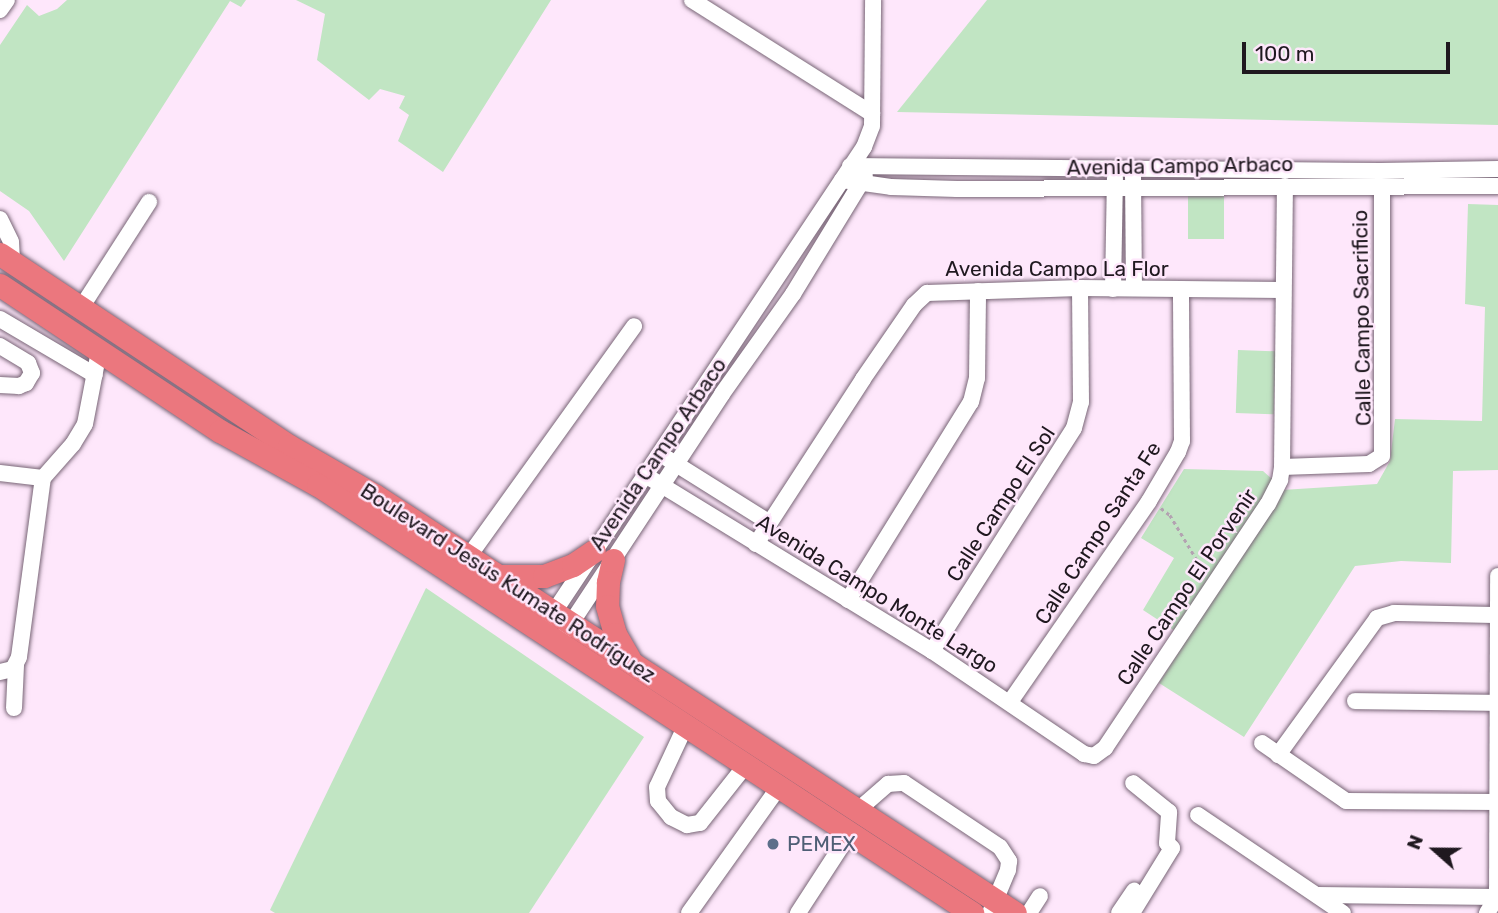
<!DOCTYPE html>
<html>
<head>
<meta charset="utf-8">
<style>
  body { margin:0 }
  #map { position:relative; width:1498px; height:913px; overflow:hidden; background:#fee7fb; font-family:Rubik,sans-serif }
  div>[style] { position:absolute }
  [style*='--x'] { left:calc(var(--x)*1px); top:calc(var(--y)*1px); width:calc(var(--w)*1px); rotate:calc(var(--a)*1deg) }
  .green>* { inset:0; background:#c1e5c3; transform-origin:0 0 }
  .path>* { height:2.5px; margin-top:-1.25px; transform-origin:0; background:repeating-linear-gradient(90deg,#b3a2b1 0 3.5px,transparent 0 7px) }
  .roads { filter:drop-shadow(0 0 2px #786576) drop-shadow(0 0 2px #786576) }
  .minor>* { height:16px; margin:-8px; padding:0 8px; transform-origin:8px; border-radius:8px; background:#fff }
  .highway>* { height:23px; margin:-11.5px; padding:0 11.5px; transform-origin:11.5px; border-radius:11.5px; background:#eb777e }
  .dots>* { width:19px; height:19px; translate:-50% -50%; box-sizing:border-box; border:4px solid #fee7fb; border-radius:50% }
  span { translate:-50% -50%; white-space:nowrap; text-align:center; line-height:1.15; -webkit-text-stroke:5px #fee7fb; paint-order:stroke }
  .street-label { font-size:21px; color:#1f181f }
  .service-label { font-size:21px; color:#4e5e75 }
  .left { translate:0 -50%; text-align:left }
  .north { position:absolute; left:1400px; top:815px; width:70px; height:70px; -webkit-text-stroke:5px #fee7fb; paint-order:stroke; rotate:291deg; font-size:19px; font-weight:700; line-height:28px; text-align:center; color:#1f181f }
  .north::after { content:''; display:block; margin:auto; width:24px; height:32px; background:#1f181f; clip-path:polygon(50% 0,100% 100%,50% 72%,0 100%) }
  .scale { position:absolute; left:1242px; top:42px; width:208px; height:32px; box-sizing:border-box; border:4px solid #1f181f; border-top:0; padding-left:9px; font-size:21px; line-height:24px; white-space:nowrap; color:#1f181f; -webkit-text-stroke:5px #fee7fb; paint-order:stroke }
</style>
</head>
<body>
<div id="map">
  <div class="green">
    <i style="clip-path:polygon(67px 0,246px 0,241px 7px,230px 1px,64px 261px,29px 211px,0 191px,0 45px,27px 5px,39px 16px,57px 9px)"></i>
    <i style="clip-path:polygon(296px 0,551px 0,443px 172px,398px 141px,409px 115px,399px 108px,405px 96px,380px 89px,369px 100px,317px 60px,325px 14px)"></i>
    <i style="clip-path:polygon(987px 0,1498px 0,1498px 125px,897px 112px)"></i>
    <i style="left:1224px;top:195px;width:44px;height:36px;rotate:90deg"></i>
    <i style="clip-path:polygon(1468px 204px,1498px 205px,1498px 470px,1453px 471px,1451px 563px,1401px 561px,1355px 566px,1244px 737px,1159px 683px,1282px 490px,1377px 484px,1390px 461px,1395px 419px,1482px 421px,1485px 307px,1465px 304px)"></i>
    <i style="left:1238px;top:350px;width:38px;height:63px;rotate:2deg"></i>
    <i style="clip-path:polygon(1184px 469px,1263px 471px,1272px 479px,1272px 486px,1175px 631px,1143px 610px,1174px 558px,1141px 538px)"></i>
    <i style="clip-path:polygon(426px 588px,644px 737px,529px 913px,275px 913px,270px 910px)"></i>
  </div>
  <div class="path">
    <i style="--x:1161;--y:508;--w:11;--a:38"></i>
    <i style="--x:1170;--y:515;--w:52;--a:59"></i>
    <i style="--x:1197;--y:560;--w:13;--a:42"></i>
  </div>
  <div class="roads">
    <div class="minor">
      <i style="--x:692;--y:0;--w:213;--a:32.3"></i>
      <i style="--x:0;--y:10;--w:12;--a:-55"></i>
      <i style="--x:850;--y:166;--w:530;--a:0.54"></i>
      <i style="--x:1380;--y:171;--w:118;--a:-1"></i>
      <i style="--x:1133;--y:175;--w:113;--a:89.5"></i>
      <i style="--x:842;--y:180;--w:49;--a:8.1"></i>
      <i style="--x:891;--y:187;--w:66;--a:1.7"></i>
      <i style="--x:957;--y:189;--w:541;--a:-0.32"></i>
      <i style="--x:0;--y:219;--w:25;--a:64"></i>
      <i style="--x:11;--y:242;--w:20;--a:87"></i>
      <i style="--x:1113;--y:289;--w:111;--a:-89"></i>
      <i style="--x:81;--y:308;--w:126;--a:-57.3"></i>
      <i style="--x:0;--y:319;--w:110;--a:30.5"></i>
      <i style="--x:0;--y:346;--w:33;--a:31"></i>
      <i style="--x:28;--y:363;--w:11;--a:68"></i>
      <i style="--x:32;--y:373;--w:12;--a:121"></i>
      <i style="--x:26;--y:383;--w:8;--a:157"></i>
      <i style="--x:19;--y:386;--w:19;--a:-177"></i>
      <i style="--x:668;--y:459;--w:120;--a:32.1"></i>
      <i style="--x:1282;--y:467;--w:87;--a:-2"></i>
      <i style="--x:1369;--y:464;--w:15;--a:-32"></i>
      <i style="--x:1382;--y:456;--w:268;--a:-90"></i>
      <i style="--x:0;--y:473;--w:43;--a:6.6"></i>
      <i style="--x:645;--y:475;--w:337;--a:31.5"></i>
      <i style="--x:932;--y:651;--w:184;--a:34.1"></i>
      <i style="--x:1084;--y:754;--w:10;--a:11"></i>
      <i style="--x:1094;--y:756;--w:14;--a:-36"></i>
      <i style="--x:1105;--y:748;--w:293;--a:-56.3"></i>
      <i style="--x:1268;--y:504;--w:27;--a:-63"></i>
      <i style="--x:1280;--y:480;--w:13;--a:-81"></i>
      <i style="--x:1282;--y:467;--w:281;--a:-89.4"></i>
      <i style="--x:756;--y:544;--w:197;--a:-57"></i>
      <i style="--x:863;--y:379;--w:90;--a:-55.4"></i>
      <i style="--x:914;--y:305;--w:18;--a:-43"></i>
      <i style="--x:927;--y:293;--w:153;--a:-1.9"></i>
      <i style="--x:1080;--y:288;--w:202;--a:0.6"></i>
      <i style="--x:469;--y:556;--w:283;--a:-54.3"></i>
      <i style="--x:848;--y:600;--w:233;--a:-58.2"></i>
      <i style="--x:971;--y:402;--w:25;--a:-76"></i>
      <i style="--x:977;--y:378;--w:87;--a:-89.3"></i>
      <i style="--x:550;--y:618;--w:566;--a:-56.31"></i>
      <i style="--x:864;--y:147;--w:22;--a:-69"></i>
      <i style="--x:872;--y:126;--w:126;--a:-89.5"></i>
      <i style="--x:566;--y:631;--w:284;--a:-56.6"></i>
      <i style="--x:722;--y:394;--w:123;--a:-54.6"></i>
      <i style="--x:793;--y:294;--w:138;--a:-58.6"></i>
      <i style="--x:932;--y:651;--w:264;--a:-57.5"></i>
      <i style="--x:1074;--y:428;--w:27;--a:-75"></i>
      <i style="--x:1081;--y:402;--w:114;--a:-90.5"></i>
      <i style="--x:0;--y:672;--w:13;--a:-13"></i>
      <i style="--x:13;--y:669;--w:13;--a:-63"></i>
      <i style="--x:19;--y:657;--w:181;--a:-82.4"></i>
      <i style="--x:43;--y:478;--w:45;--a:-48.6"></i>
      <i style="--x:73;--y:444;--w:23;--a:-59"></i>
      <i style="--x:85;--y:424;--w:74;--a:-79.1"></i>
      <i style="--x:1355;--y:701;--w:143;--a:0.8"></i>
      <i style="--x:1010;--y:702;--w:244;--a:-55.3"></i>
      <i style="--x:1149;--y:501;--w:57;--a:-59.4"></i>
      <i style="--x:1178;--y:452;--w:12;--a:-70"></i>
      <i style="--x:1182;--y:441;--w:152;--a:-90.4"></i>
      <i style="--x:14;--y:708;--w:43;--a:-87.3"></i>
      <i style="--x:685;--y:727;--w:66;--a:115"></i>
      <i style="--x:657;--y:787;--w:14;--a:86"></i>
      <i style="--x:658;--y:801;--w:21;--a:51"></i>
      <i style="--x:671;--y:817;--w:18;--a:27"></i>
      <i style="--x:687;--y:825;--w:13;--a:-9"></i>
      <i style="--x:700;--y:823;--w:73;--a:-51.7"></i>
      <i style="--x:1262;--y:743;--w:102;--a:34.6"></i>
      <i style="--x:1346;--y:801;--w:152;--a:0.4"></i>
      <i style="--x:1278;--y:755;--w:169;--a:-54.1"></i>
      <i style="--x:1377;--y:618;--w:18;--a:-16"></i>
      <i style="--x:1394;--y:613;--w:104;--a:1.1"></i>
      <i style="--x:858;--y:810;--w:40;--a:-41"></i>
      <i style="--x:888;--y:784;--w:16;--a:-4"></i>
      <i style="--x:904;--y:783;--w:115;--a:33.7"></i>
      <i style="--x:1000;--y:847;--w:17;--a:57"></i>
      <i style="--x:1009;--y:861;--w:9;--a:96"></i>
      <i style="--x:1008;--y:870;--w:47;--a:112.7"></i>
      <i style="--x:1198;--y:815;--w:175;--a:34.1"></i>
      <i style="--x:1317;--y:895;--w:181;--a:0.6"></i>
      <i style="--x:689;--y:913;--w:155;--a:-54.5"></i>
      <i style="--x:798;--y:913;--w:95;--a:-57"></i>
      <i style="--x:1029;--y:913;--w:20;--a:-57"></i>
      <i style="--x:1119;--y:913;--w:27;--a:-56"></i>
      <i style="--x:1132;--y:913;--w:76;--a:-58.4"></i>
      <i style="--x:1172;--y:848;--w:7;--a:-135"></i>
      <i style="--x:1167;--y:843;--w:31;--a:-86"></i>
      <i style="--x:1169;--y:812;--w:46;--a:-141.1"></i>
      <i style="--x:1487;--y:913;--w:19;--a:-58"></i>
      <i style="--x:1497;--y:897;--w:321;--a:-89.8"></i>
    </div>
    <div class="highway">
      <i style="--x:0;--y:254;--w:347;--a:33.6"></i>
      <i style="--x:289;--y:446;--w:98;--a:30"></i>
      <i style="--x:374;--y:495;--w:765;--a:33.11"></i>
      <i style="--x:0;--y:285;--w:264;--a:33.6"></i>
      <i style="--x:220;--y:431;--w:112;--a:28.9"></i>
      <i style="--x:318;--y:485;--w:782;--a:33.2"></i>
      <i style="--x:613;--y:560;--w:23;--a:103"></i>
      <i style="--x:608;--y:582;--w:24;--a:92"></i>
      <i style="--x:607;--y:606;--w:29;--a:74"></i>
      <i style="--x:615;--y:634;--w:28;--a:60"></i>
      <i style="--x:502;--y:576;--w:42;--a:0"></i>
      <i style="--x:544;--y:576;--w:31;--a:-21"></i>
      <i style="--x:573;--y:565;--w:25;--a:-34"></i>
    </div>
  </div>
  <div class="dots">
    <i style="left:773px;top:844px;background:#5c6f8a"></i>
  </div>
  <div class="street-label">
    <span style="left:1180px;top:166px;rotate:-1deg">Avenida Campo Arbaco</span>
    <span style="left:1057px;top:269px">Avenida Campo La Flor</span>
    <span style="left:1362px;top:318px;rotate:-91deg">Calle Campo Sacrificio</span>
    <span style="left:658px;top:454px;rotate:-56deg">Avenida Campo Arbaco</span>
    <span style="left:1001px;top:504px;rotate:-57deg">Calle Campo El Sol</span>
    <span style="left:1098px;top:533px;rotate:-57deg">Calle Campo Santa Fe</span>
    <span style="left:508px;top:583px;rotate:33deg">Boulevard Jesús Kumate Rodríguez</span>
    <span style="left:1187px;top:587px;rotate:-56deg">Calle Campo El Porvenir</span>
    <span style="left:877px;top:594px;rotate:32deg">Avenida Campo Monte Largo</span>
  </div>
  <div class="service-label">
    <span class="left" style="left:787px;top:844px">PEMEX</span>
  </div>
  <div class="north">N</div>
  <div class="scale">100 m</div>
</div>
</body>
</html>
